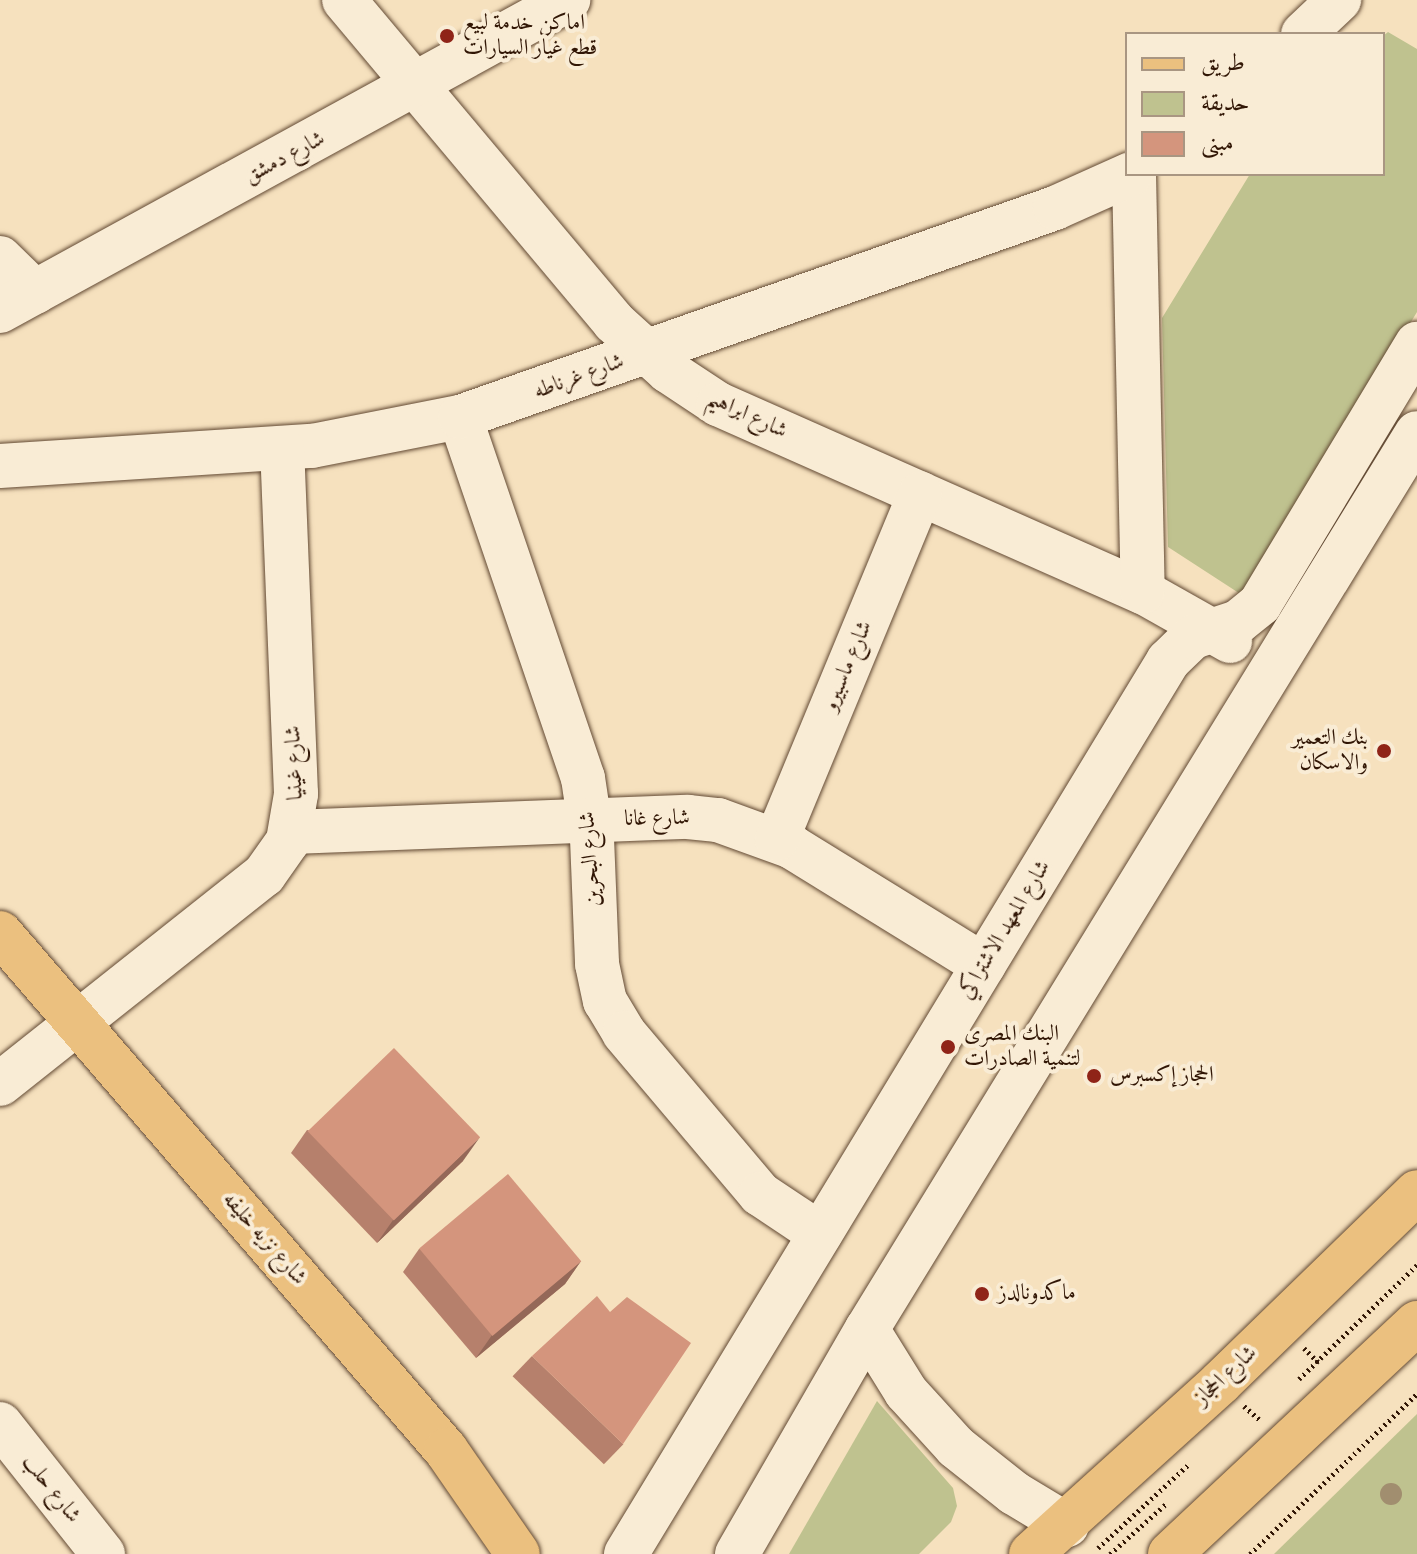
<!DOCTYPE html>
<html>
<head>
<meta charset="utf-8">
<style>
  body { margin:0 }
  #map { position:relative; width:1417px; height:1554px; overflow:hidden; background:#f6e1be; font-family:"IM FELL English",Amiri,serif }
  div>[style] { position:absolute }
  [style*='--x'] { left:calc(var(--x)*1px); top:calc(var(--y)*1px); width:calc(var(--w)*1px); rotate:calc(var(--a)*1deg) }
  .green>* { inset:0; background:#bfc28f }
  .path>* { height:5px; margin-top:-2.5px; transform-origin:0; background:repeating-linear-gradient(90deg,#311605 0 2px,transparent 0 6px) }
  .roads { filter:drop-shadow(0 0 2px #624933) drop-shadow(0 0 2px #624933) }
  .minor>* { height:44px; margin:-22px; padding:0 22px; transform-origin:22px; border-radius:22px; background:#f9ecd5 }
  .major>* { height:44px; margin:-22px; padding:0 22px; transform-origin:22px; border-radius:22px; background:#ebc07f }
  .trees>* { width:22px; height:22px; margin:-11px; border-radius:50%; background:#a18e6f }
  .wall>* { inset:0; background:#b6806c; transform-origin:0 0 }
  .shaded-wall>* { inset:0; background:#946858 }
  .building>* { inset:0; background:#d4957d; transform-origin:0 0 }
  .dots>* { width:22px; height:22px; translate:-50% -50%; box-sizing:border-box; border:4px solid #f9ecd5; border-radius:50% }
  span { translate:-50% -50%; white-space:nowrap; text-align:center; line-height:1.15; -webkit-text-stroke:8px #f9ecd5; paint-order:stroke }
  .poi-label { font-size:22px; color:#311605 }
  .left { translate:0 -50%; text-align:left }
  .right { translate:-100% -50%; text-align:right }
  .street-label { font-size:22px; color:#311605 }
  .legend { position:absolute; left:1125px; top:32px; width:260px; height:144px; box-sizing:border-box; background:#f9ecd5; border:2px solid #a99682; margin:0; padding:10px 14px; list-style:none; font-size:24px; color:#311605 }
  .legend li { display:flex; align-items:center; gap:16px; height:40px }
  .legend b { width:40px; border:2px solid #a99682 }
</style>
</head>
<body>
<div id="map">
  <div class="green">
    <i style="clip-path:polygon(1388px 32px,1417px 49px,1417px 312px,1245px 597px,1168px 547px,1162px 318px,1250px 174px,1383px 174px,1383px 36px)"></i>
    <i style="clip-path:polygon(877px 1401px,953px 1488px,957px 1506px,951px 1522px,919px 1554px,789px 1554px)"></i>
    <i style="clip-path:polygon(1417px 1414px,1417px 1554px,1274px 1554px)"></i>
  </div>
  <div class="path">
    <i style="--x:1304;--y:1348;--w:23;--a:45"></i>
    <i style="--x:1299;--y:1379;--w:164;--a:-44"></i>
    <i style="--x:1244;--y:1406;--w:21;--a:41"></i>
    <i style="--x:1098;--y:1548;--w:125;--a:-42.7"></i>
    <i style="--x:1110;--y:1554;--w:75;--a:-41.8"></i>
    <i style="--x:1250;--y:1554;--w:231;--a:-43.8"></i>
  </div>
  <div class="roads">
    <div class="minor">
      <i style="--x:344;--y:0;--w:420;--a:50"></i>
      <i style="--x:614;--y:322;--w:73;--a:42.2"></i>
      <i style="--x:668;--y:371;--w:60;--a:33.4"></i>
      <i style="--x:718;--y:404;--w:465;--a:23.9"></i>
      <i style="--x:1143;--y:592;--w:100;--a:29.4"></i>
      <i style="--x:1303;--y:34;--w:50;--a:-43.4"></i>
      <i style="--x:1134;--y:174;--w:418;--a:88.8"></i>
      <i style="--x:0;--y:258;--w:49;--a:44.2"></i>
      <i style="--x:0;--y:311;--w:648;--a:-28.7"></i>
      <i style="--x:460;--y:417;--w:381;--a:71.2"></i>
      <i style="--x:583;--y:778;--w:61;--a:81.5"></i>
      <i style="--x:592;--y:838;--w:126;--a:87.7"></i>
      <i style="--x:597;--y:964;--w:38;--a:78"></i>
      <i style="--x:605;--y:1001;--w:37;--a:59"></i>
      <i style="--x:624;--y:1033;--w:211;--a:49.8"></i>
      <i style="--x:760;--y:1194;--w:72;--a:33.7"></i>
      <i style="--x:0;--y:466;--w:313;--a:-3.7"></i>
      <i style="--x:312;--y:446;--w:151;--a:-11.1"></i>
      <i style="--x:460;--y:417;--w:631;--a:-19.35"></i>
      <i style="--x:1055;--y:208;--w:83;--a:-24.1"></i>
      <i style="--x:292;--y:832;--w:396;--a:-2.2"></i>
      <i style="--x:688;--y:817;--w:30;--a:6"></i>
      <i style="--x:718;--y:820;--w:79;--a:20"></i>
      <i style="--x:792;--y:847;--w:225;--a:31.7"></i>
      <i style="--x:777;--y:839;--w:374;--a:-67.5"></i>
      <i style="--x:0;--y:1084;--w:337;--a:-38.4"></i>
      <i style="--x:264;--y:875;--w:42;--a:-54.8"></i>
      <i style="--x:288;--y:841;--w:48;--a:-80.3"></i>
      <i style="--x:296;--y:794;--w:345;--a:-92.3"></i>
      <i style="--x:867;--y:1329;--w:74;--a:58.2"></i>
      <i style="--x:906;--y:1392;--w:74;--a:47.7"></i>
      <i style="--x:956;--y:1447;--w:74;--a:38.4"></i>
      <i style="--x:1014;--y:1493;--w:62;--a:31.1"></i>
      <i style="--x:0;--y:1424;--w:166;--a:51.6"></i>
      <i style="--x:626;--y:1554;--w:1045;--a:-58.74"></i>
      <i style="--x:1168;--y:661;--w:35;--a:-44"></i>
      <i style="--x:1193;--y:637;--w:47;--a:-18.4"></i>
      <i style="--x:1238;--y:622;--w:28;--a:-39"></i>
      <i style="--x:1260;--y:604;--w:304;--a:-58.9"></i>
      <i style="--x:737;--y:1554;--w:260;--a:-60"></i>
      <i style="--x:867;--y:1329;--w:1051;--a:-58.46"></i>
    </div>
    <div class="major">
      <i style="--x:0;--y:933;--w:683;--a:49.22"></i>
      <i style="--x:446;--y:1450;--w:126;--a:55.3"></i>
      <i style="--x:1031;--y:1554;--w:255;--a:-42.1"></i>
      <i style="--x:1220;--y:1383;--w:274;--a:-44.1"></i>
      <i style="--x:1170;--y:1554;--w:338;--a:-43.1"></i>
    </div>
  </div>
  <div class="trees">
    <i style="left:1391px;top:1494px"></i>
  </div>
  <div class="wall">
    <i style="clip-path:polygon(307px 1130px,463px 1161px,377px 1243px,291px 1153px)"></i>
    <i style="clip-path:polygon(419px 1249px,581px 1261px,565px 1284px,476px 1358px,403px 1272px)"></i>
    <i style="left:532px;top:1356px;width:127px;height:28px;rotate:44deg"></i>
  </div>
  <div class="shaded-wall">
    <i style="clip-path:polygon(480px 1137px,463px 1161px,377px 1243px,393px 1220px)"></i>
    <i style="clip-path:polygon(581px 1261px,565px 1284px,476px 1358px,492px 1335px)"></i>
  </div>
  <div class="building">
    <i style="left:394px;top:1048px;width:124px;height:120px;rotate:46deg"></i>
    <i style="left:508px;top:1174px;width:114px;height:116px;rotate:50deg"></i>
    <i style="clip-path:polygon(597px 1296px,610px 1312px,627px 1297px,691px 1343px,623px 1444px,532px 1356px)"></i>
  </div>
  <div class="dots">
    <i style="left:447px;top:36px;background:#8f2418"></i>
    <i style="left:1384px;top:751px;background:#8f2418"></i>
    <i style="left:948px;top:1047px;background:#8f2418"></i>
    <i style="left:1094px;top:1076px;background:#8f2418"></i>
    <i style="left:982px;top:1294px;background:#8f2418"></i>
  </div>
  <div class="poi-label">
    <span class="left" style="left:463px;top:36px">اماكن خدمة لبيع<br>قطع غيار السيارات</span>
    <span class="right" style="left:1368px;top:751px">بنك التعمير<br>والاسكان</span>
    <span class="left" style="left:964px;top:1047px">البنك المصرى<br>لتنمية الصادرات</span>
    <span class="left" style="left:1110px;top:1076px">الحجاز إكسبرس</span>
    <span class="left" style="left:998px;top:1294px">ماكدونالدز</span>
  </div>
  <div class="street-label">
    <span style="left:285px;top:158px;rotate:-28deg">شارع دمشق</span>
    <span style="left:579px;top:377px;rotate:-20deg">شارع غرناطه</span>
    <span style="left:747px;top:415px;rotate:25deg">شارع ابراهيم</span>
    <span style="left:848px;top:666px;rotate:-67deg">شارع ماسبيرو</span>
    <span style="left:295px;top:763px;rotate:-92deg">شارع غينيا</span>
    <span style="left:657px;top:819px;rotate:-1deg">شارع غانا</span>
    <span style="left:591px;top:859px;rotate:-94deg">شارع البحرين</span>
    <span style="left:1005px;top:930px;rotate:-59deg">شارع المعهد الاشتراكي</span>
    <span style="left:264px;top:1239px;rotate:49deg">شارع نزيه خليفه</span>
    <span style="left:1226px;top:1376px;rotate:-43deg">شارع الحجاز</span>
    <span style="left:51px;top:1489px;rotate:52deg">شارع حلب</span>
  </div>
  <ul class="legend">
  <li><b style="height:10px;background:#ebc07f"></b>طريق</li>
  <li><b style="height:22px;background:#bfc28f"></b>حديقة</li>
  <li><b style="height:22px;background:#d4957d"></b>مبنى</li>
  </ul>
</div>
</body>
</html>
